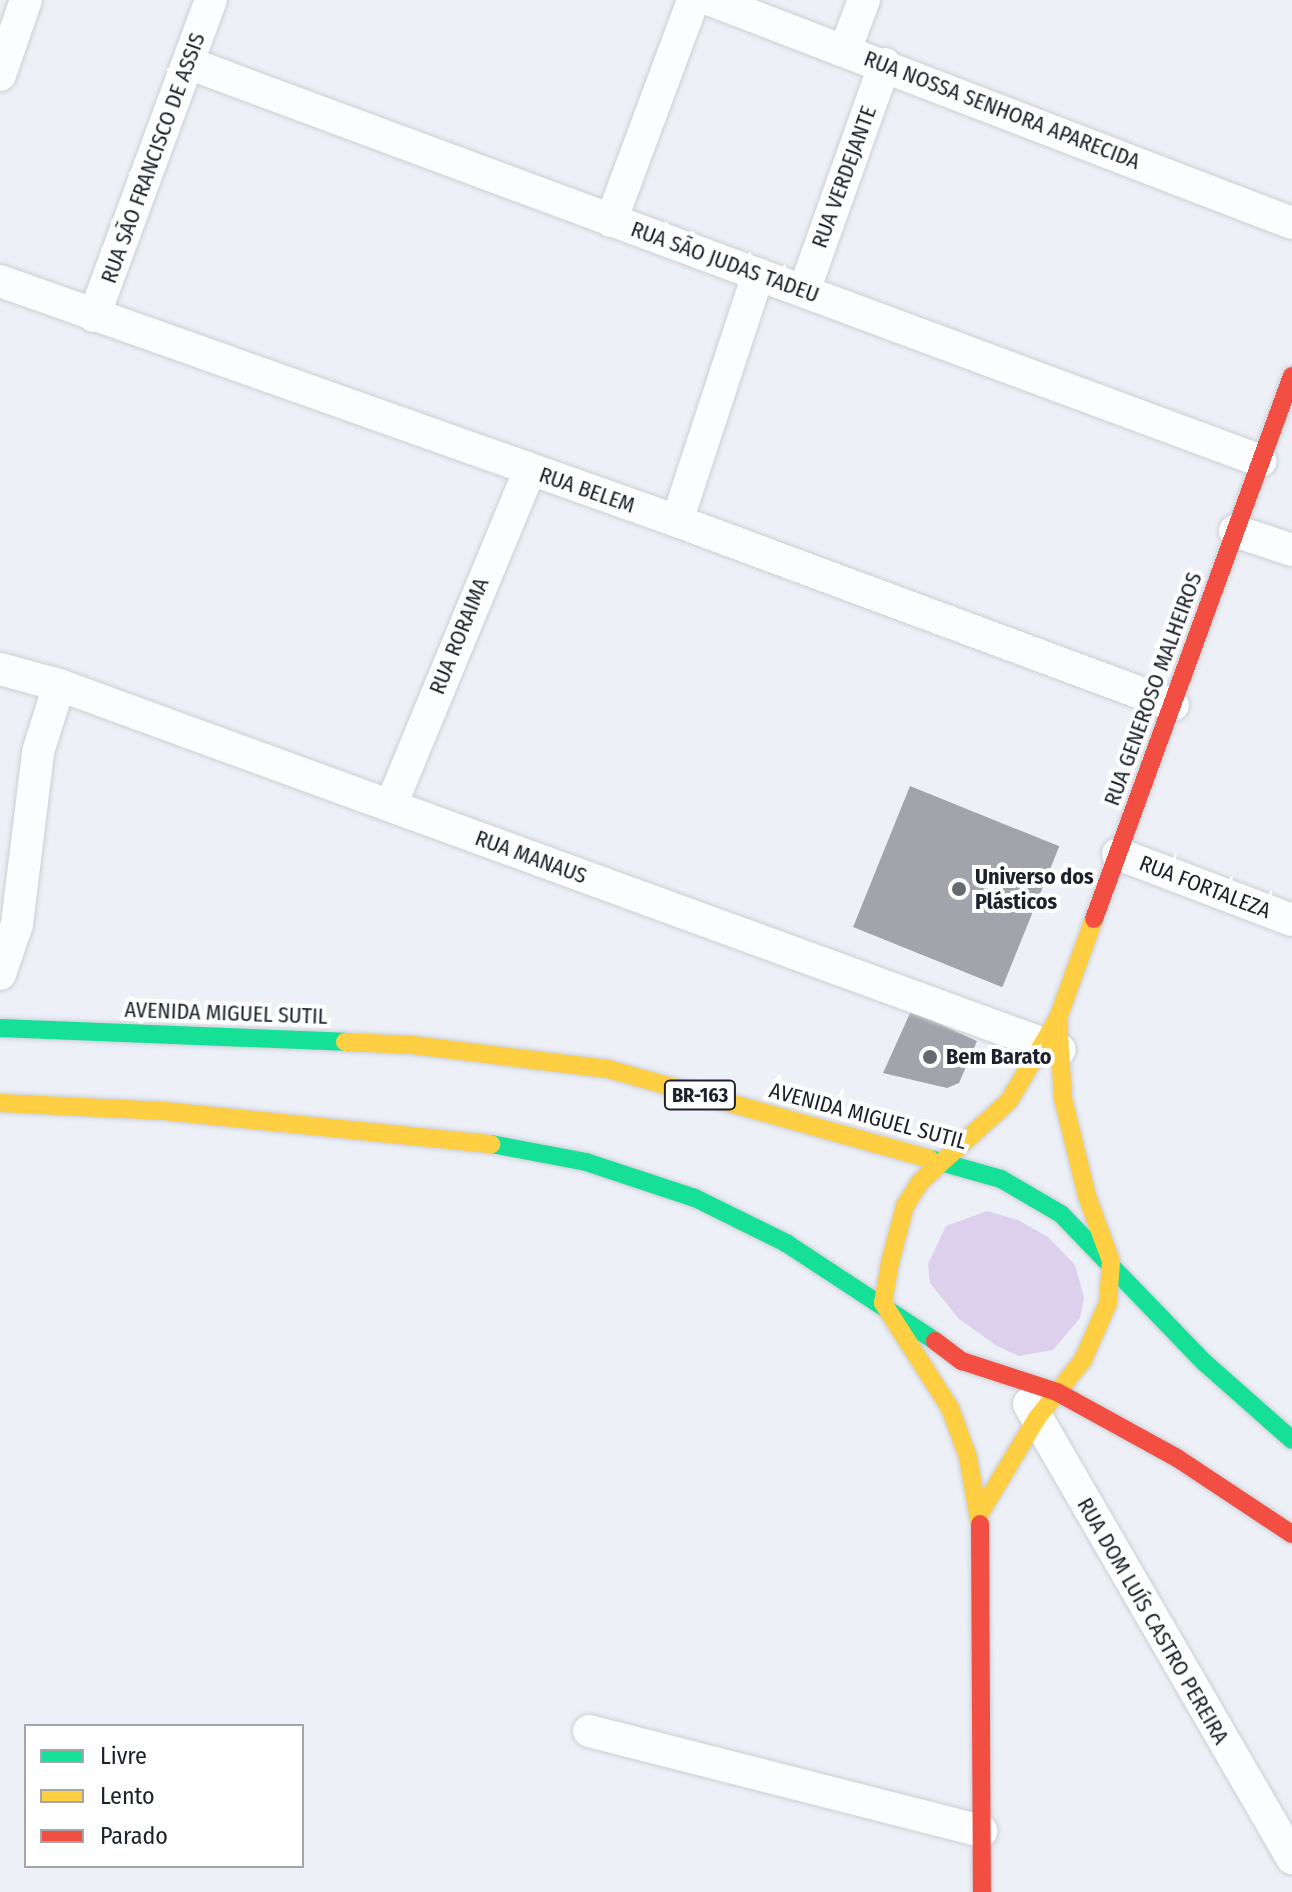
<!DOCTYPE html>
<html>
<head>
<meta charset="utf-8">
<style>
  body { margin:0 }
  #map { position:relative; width:1292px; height:1892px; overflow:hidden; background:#edf0f6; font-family:"Fira Sans Condensed",sans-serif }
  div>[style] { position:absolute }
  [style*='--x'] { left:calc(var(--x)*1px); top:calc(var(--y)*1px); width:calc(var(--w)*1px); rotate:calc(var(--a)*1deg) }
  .green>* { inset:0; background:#dcd0ed }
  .building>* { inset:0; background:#a2a3ab; transform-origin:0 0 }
  .roads { filter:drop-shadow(0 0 2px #cbced6) drop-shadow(0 0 2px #cbced6) }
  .street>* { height:32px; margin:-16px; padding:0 16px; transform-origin:16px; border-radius:16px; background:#fcfdfe }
  .fast>* { height:18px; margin:-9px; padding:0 9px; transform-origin:9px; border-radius:9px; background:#16e098 }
  .slow>* { height:18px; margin:-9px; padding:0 9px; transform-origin:9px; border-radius:9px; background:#ffcf43 }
  .jam>* { height:18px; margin:-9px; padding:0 9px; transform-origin:9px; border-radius:9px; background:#f24e42 }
  .dots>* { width:22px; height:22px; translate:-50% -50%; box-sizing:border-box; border:4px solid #fff; border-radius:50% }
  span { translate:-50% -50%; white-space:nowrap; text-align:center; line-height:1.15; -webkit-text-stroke:8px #fff; paint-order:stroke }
  .shield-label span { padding:2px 6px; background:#fff; border:2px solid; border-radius:6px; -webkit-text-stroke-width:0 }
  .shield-label { font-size:20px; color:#1c212b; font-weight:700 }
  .street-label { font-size:22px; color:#1c212b }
  .poi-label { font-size:22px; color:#1c212b; font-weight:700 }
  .left { translate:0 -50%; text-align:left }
  .legend { position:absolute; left:24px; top:1724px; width:280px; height:144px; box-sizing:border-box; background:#fff; border:2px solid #a4a6aa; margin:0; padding:10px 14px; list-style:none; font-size:24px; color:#1c212b }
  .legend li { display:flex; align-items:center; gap:16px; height:40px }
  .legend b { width:40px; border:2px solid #a4a6aa }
</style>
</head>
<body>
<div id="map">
  <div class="green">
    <i style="clip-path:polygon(987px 1211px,1018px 1220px,1048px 1237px,1075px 1265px,1084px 1298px,1080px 1318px,1053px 1350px,1019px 1356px,997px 1346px,959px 1319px,930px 1283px,928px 1264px,946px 1226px)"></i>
  </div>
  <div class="building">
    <i style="left:910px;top:786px;width:161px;height:152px;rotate:22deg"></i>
    <i style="clip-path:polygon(911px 1011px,977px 1041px,959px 1083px,947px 1088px,883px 1073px)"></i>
  </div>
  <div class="roads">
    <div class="street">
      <i style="--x:711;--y:0;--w:622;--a:21"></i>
      <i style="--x:845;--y:50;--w:53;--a:-69.2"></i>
      <i style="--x:188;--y:63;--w:1144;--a:20.35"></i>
      <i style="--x:0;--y:75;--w:79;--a:-70.9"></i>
      <i style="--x:611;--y:221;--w:236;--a:-69.6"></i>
      <i style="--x:0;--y:281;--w:718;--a:19.52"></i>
      <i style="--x:677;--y:521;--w:529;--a:20.35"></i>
      <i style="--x:804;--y:291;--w:241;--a:-70.4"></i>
      <i style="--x:94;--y:316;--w:337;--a:-69.7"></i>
      <i style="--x:677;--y:521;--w:260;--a:-71.8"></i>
      <i style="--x:1235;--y:531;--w:60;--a:18.4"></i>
      <i style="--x:0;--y:669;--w:61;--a:15.2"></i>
      <i style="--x:59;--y:685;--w:1065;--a:20.03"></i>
      <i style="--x:391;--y:805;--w:363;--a:-67.5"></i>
      <i style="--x:1118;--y:854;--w:186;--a:20.8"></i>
      <i style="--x:0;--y:974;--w:53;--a:-71.2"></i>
      <i style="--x:17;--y:924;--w:173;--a:-83"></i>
      <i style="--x:38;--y:752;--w:70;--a:-72.6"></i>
      <i style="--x:1029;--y:1404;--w:525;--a:59.92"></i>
      <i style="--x:589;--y:1731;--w:405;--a:14.3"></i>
    </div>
    <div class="fast">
      <i style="--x:0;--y:1028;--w:345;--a:2.3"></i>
      <i style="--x:491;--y:1144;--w:97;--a:10.7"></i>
      <i style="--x:586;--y:1162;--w:115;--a:18.3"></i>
      <i style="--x:695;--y:1198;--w:102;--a:26.3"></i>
      <i style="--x:786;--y:1243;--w:178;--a:33.3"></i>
      <i style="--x:930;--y:1159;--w:74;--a:15.7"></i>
      <i style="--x:1001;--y:1179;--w:69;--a:30.3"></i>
      <i style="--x:1061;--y:1214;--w:207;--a:46"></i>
      <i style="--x:1205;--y:1363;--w:116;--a:41.5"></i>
    </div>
    <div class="slow">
      <i style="--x:345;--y:1042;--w:67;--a:2.6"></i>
      <i style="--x:412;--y:1045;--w:197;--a:7"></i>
      <i style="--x:608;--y:1069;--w:334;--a:15.6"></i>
      <i style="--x:0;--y:1103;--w:164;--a:2.8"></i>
      <i style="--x:164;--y:1111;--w:329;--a:5.8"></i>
      <i style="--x:980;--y:1513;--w:111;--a:-59"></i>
      <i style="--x:1037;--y:1418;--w:74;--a:-51.6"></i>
      <i style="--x:1083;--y:1360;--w:62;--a:-66.3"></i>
      <i style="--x:1108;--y:1303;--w:42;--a:-85.9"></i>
      <i style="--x:1111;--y:1261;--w:69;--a:-110.3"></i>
      <i style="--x:1087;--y:1196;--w:101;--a:-103.8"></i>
      <i style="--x:1063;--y:1098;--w:80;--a:-93.6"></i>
      <i style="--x:980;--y:1524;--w:68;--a:-100.2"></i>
      <i style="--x:968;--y:1457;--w:52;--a:-110.2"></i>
      <i style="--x:950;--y:1408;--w:125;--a:-122.5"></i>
      <i style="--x:883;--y:1303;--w:41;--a:-80.1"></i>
      <i style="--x:890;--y:1263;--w:59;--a:-75.3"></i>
      <i style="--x:905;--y:1206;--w:28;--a:-58"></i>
      <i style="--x:920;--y:1182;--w:120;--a:-42.3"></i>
      <i style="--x:1009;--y:1101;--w:96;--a:-59.4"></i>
      <i style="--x:1058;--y:1018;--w:105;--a:-70"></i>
    </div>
    <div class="jam">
      <i style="--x:1094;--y:919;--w:578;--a:-69.97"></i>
      <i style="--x:935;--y:1341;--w:34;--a:37"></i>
      <i style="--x:962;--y:1361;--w:100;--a:18.1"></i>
      <i style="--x:1057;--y:1392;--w:137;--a:28.8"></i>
      <i style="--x:1177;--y:1458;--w:138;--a:33.5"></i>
      <i style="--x:980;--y:1524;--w:368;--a:89.7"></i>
    </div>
  </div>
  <div class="dots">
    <i style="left:959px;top:889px;background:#656972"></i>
    <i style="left:930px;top:1057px;background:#656972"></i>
  </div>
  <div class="shield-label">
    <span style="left:700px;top:1095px">BR-163</span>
  </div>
  <div class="street-label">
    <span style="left:1002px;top:110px;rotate:21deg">RUA NOSSA SENHORA APARECIDA</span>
    <span style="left:153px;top:158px;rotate:-70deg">RUA SÃO FRANCISCO DE ASSIS</span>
    <span style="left:844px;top:177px;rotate:-70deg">RUA VERDEJANTE</span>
    <span style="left:725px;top:262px;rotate:20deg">RUA SÃO JUDAS TADEU</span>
    <span style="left:587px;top:490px;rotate:19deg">RUA BELEM</span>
    <span style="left:459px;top:636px;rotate:-68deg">RUA RORAIMA</span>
    <span style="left:1153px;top:689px;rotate:-70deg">RUA GENEROSO MALHEIROS</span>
    <span style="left:531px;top:857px;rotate:20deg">RUA MANAUS</span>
    <span style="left:1205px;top:887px;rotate:21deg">RUA FORTALEZA</span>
    <span style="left:226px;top:1013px;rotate:2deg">AVENIDA MIGUEL SUTIL</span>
    <span style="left:868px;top:1116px;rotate:15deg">AVENIDA MIGUEL SUTIL</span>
    <span style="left:1153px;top:1621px;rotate:60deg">RUA DOM LUÍS CASTRO PEREIRA</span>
  </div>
  <div class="poi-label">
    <span class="left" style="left:975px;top:889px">Universo dos<br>Plásticos</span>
    <span class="left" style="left:946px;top:1057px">Bem Barato</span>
  </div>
  <ul class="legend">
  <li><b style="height:10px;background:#16e098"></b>Livre</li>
  <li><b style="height:10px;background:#ffcf43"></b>Lento</li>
  <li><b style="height:10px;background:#f24e42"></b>Parado</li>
  </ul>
</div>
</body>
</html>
